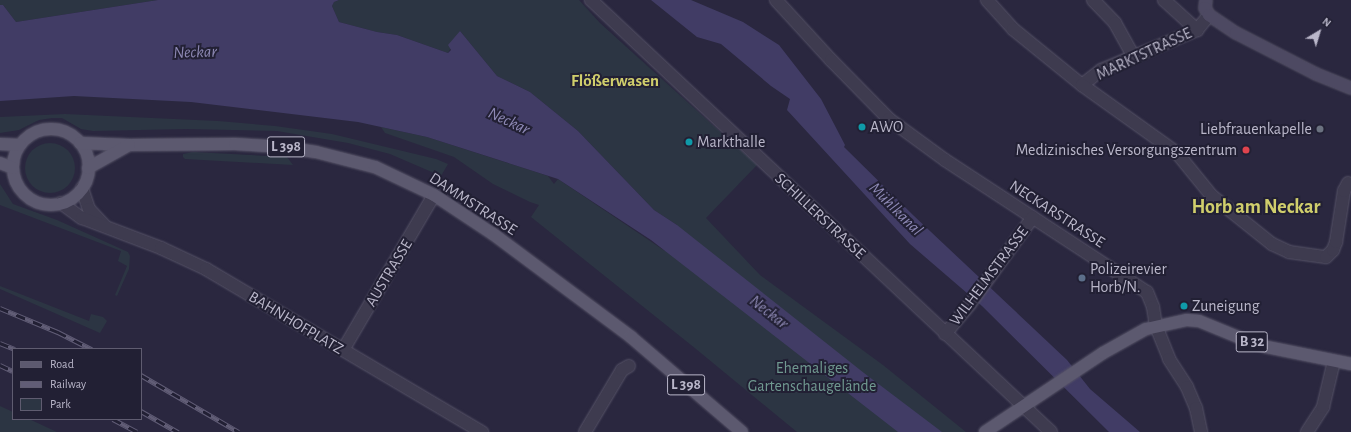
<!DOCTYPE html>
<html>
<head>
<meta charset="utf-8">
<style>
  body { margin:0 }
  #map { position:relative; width:1351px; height:432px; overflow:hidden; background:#2a273f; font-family:"Alegreya Sans",sans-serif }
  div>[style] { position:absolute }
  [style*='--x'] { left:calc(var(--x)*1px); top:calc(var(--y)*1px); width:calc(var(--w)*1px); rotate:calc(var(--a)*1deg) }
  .green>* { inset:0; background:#2c3543 }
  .round { border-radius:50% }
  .water>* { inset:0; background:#413c65 }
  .roads { filter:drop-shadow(0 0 1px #565367) drop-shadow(0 0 1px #565367) }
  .street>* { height:12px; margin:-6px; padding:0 6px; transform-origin:6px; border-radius:6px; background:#3e3b4f }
  .secondary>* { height:12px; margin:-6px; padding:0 6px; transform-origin:6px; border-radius:6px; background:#4d4962 }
  .primary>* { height:12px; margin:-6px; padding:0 6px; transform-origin:6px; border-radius:6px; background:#5c596f }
  .primary>.ring { margin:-6px; padding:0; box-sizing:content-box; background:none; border:12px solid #5c596f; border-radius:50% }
  .rail>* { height:4.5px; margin-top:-2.25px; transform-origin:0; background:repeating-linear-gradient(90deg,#222034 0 9px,#615d76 0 18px); box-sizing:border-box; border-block:1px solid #615d76 }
  .dots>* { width:11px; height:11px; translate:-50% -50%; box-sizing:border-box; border:2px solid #222034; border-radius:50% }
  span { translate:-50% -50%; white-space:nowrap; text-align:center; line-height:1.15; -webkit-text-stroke:4px #222034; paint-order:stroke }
  .shield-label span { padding:1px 3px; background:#222034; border:1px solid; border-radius:3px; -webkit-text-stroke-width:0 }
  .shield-label { font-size:15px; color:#bab7ca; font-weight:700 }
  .street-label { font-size:16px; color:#bab7ca }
  .poi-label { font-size:16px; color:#bab7ca }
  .left { translate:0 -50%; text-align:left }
  .right { translate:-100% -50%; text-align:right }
  .park-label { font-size:16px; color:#709990 }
  .water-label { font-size:17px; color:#8d88b4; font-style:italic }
  .neighbourhood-label { font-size:17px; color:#d0ce6c; font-weight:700 }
  .district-label { font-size:20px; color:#d0ce6c; font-weight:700 }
  .legend { position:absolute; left:12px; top:348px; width:130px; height:72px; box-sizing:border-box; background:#222034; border:1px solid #5f5c70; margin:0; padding:5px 7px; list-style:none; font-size:12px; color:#bab7ca }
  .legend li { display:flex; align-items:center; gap:8px; height:20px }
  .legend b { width:20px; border:1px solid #5f5c70 }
  .north { position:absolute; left:1299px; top:12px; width:40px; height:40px; -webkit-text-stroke:3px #222034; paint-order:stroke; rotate:38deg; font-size:11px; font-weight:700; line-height:16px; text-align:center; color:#bab7ca }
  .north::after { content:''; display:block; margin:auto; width:14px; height:18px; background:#bab7ca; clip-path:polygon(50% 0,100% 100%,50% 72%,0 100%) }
</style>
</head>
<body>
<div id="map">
  <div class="green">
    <i style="clip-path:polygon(0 0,158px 0,16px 22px,3px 5px,0 5px)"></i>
    <i style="clip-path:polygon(339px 0,579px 0,600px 23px,757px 165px,706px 218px,760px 275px,883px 365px,966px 432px,797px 432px,696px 349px,531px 217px,539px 205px,530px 202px,493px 184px,454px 157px,385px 133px,381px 127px,427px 137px,548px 176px,554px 184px,558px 179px,665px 251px,677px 225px,654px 210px,578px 131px,530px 92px,497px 76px,460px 31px,448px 53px,397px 35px,377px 32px,339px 22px,332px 6px,334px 2px)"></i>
    <i style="clip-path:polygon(65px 114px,218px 121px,275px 126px,332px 134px,436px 159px,448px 164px,441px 176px,390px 154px,348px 143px,277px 131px,186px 129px,93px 131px,81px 129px,62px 118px,52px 118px,39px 120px,19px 130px,0 133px,0 117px)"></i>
    <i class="round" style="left:25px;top:143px;width:50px;height:50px"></i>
    <i style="clip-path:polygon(193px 152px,287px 157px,293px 165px,185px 159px,183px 157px,183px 154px)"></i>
    <i style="clip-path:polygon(0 184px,13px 204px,57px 220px,128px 252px,130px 256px,129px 269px,117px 296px,115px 295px,127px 266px,118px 261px,121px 251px,0 205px)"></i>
    <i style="clip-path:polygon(0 286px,89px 321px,91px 314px,103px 317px,107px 321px,100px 333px,0 289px)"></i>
    <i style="clip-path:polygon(0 406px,13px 412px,13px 419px,29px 419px,57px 432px,0 432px)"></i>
  </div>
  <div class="water">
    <i style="clip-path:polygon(158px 0,339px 0,334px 2px,332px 6px,339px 22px,377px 32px,397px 35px,448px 53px,451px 50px,448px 45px,460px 31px,497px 76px,530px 92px,578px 131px,654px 210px,677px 225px,864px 373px,942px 432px,898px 432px,651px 240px,558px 179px,427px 137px,358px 122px,191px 102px,74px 96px,0 101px,0 5px,3px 5px,16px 22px)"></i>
    <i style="clip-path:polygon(651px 0,691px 0,743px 22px,779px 45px,821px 99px,845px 145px,844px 147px,913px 215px,1067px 360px,1090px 389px,1140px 432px,1109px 432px,982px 306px,910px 244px,787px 110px,790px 99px,771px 86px,721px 44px,697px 37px)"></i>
  </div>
  <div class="roads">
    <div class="street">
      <i style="--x:591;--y:0;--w:631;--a:43.2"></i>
      <i style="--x:776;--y:0;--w:81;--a:47.5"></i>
      <i style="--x:831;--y:60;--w:83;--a:45.5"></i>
      <i style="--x:889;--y:119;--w:69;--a:36.2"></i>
      <i style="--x:945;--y:160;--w:241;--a:33.2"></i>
      <i style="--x:1147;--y:292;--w:16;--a:68"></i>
      <i style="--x:1153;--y:307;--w:19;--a:81"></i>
      <i style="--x:1156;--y:326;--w:35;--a:68"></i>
      <i style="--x:1169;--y:359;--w:33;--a:57"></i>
      <i style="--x:1187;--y:387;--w:23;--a:67"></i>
      <i style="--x:1196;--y:408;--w:25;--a:78"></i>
      <i style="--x:987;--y:0;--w:39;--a:48"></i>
      <i style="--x:1013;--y:29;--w:89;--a:39.1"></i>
      <i style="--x:1082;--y:85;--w:24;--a:-38"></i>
      <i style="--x:1101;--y:70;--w:104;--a:-22.6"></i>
      <i style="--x:1197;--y:30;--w:19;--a:-51"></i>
      <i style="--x:1093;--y:0;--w:32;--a:46"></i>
      <i style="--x:1115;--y:23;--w:38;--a:61"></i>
      <i style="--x:1164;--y:0;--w:45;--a:42.3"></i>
      <i style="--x:1082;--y:85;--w:117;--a:35.6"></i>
      <i style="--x:1177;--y:153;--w:55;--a:50.9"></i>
      <i style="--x:1212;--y:196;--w:77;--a:38.7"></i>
      <i style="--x:1272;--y:244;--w:19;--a:25"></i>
      <i style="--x:1289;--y:252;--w:37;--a:8"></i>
      <i style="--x:1326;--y:257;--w:10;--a:-45"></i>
      <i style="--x:1333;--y:250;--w:9;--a:-69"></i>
      <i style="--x:1336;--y:242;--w:52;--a:-81.1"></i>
      <i style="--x:1344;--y:191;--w:9;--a:-63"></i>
      <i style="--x:82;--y:188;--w:22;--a:72"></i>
      <i style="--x:89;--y:209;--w:22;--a:47"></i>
      <i style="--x:61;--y:203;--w:26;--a:36"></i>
      <i style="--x:82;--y:218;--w:85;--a:20.8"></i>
      <i style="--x:161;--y:248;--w:50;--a:25"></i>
      <i style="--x:206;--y:269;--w:321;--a:30.6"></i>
      <i style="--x:945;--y:334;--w:39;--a:-50"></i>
      <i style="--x:970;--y:304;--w:107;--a:-54.1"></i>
      <i style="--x:343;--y:350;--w:180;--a:-59.6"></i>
      <i style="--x:585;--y:432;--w:72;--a:-59.2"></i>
      <i style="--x:622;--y:370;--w:8;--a:-30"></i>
      <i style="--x:1307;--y:432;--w:30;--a:-57"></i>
      <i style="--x:1323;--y:407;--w:47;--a:-76.6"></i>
    </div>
    <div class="secondary">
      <i style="--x:1206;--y:0;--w:8;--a:97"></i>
      <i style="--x:1205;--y:8;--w:8;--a:60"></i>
      <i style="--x:1209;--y:15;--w:32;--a:34"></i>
      <i style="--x:1236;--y:33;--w:90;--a:27.1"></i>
      <i style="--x:1316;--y:74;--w:38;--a:22"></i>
    </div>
    <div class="primary">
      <i class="ring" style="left:13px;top:129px;width:64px;height:64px"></i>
      <i style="--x:80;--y:143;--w:49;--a:2.3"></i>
      <i style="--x:129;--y:145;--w:106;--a:-0.5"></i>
      <i style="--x:235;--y:144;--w:49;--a:3.5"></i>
      <i style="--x:284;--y:147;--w:32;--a:9"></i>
      <i style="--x:316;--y:152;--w:61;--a:14.3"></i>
      <i style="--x:375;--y:167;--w:65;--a:25.4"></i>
      <i style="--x:434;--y:195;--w:71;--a:33.5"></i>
      <i style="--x:493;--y:234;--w:172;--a:36.7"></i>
      <i style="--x:631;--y:337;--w:146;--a:40.6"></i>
      <i style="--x:0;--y:144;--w:20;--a:3"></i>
      <i style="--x:0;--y:163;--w:14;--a:21"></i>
      <i style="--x:88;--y:168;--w:47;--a:-29.3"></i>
      <i style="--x:985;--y:432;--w:142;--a:-33.8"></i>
      <i style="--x:1103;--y:353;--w:49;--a:-29.2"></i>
      <i style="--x:1146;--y:329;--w:42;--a:-12.4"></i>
      <i style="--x:1187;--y:320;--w:12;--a:5"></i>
      <i style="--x:1199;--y:321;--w:50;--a:22.4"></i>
      <i style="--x:1245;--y:340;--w:23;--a:18"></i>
      <i style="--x:1267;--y:347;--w:86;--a:11.4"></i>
    </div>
  </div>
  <div class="rail">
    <i style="--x:0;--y:308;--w:63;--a:22.5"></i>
    <i style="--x:58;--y:332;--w:38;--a:27"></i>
    <i style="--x:0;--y:343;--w:16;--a:22"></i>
    <i style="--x:0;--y:365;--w:14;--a:25"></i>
    <i style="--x:141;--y:375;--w:113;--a:30.2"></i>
    <i style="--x:141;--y:411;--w:43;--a:29.6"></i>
    <i style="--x:113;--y:419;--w:27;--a:28"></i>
  </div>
  <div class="dots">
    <i style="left:862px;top:127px;background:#0f9aa8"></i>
    <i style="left:1320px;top:129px;background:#6b7280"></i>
    <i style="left:689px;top:142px;background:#0f9aa8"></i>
    <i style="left:1246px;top:150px;background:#e0444e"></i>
    <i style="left:1082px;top:278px;background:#5c6f8a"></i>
    <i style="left:1184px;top:306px;background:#0f9aa8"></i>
  </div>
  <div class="shield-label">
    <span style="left:286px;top:147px">L 398</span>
    <span style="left:1252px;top:342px">B 32</span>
    <span style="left:686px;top:385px">L 398</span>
  </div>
  <div class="street-label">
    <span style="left:1144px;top:54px;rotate:-25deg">MARKTSTRASSE</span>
    <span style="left:473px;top:204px;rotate:33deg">DAMMSTRASSE</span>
    <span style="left:1057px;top:214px;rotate:33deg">NECKARSTRASSE</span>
    <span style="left:820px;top:216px;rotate:43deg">SCHILLERSTRASSE</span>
    <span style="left:389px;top:273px;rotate:-59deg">AUSTRASSE</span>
    <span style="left:989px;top:276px;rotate:-53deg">WILHELMSTRASSE</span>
    <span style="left:296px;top:323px;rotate:31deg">BAHNHOFPLATZ</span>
  </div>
  <div class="poi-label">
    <span class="left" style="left:870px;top:127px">AWO</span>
    <span class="right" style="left:1312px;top:129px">Liebfrauenkapelle</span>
    <span class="left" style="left:697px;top:142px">Markthalle</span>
    <span class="right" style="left:1237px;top:150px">Medizinisches Versorgungszentrum</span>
    <span class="left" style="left:1090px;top:278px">Polizeirevier<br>Horb/N.</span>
    <span class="left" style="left:1192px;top:306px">Zuneigung</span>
  </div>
  <div class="park-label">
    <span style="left:812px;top:377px">Ehemaliges<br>Gartenschaugelände</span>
  </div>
  <div class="water-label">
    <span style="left:195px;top:52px;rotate:-2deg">Neckar</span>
    <span style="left:509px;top:121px;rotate:25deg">Neckar</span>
    <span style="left:896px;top:209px;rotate:45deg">Mühlkanal</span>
    <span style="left:769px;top:312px;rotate:38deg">Neckar</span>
  </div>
  <div class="neighbourhood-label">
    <span style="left:615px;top:81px">Flößerwasen</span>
  </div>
  <div class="district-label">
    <span style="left:1256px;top:207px">Horb am Neckar</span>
  </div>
  <ul class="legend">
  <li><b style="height:5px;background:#5c596f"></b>Road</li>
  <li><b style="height:5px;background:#615d76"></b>Railway</li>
  <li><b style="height:11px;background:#2c3543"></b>Park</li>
  </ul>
  <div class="north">N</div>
</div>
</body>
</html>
